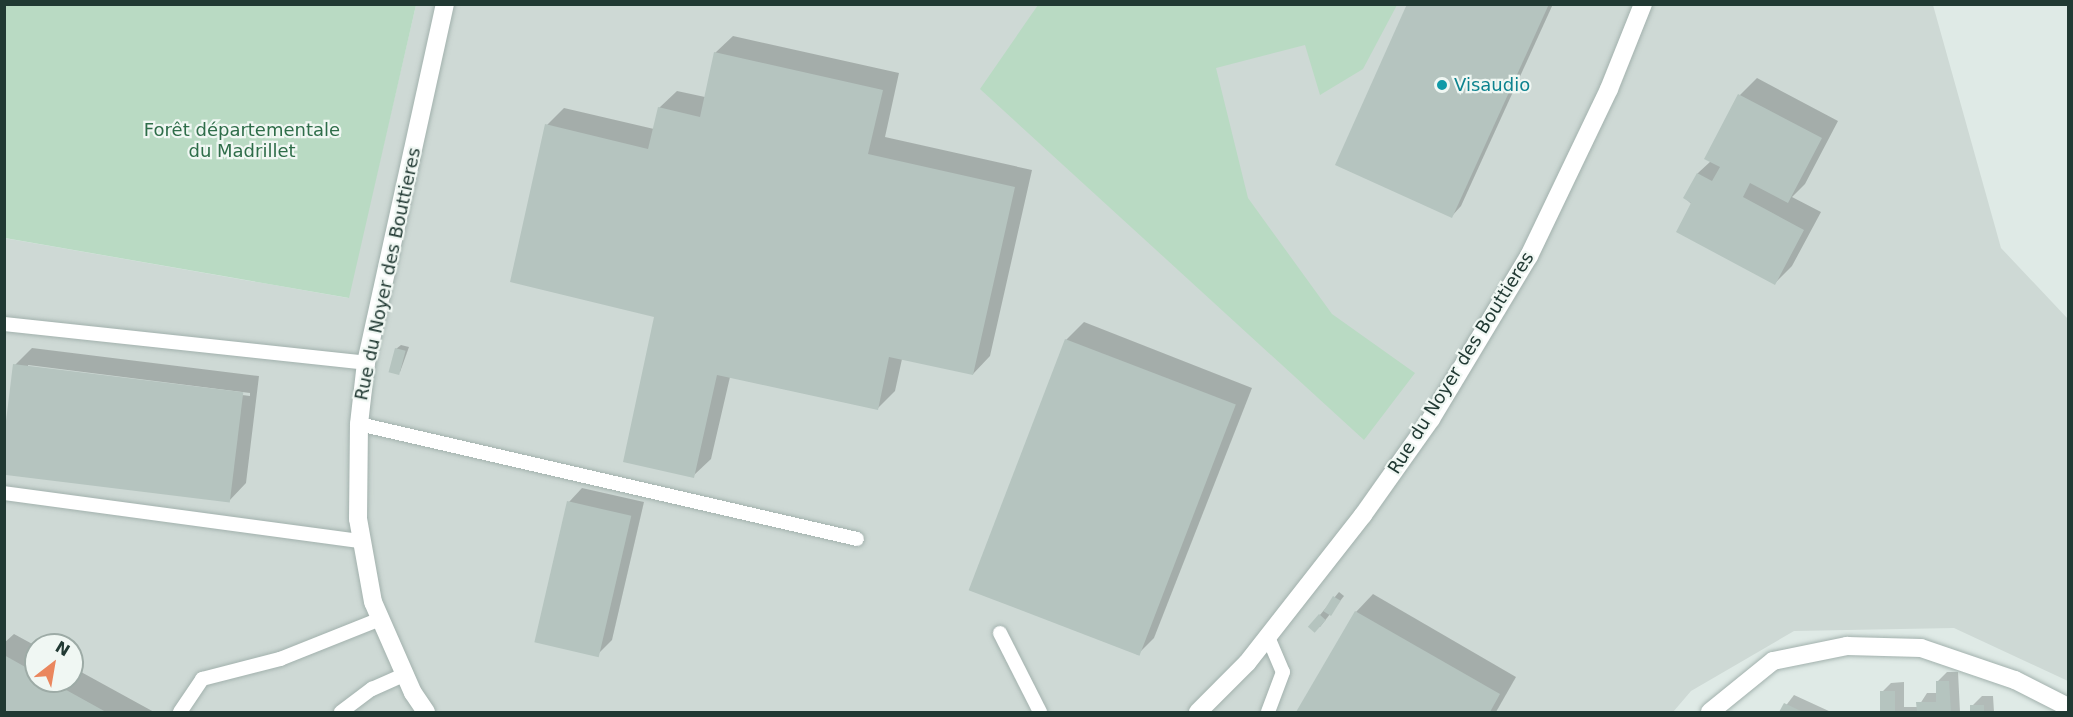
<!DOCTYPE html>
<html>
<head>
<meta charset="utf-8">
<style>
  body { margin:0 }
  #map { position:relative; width:2073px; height:717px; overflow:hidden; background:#dfeae6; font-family:"DejaVu Sans",sans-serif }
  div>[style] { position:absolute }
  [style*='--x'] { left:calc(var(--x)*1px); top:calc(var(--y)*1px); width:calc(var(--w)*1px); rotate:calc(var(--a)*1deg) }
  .built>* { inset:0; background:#ced9d5 }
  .green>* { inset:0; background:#b9dac3 }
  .shadow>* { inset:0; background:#0003 }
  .building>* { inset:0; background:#b5c4bf; transform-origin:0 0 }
  .roads { filter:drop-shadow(0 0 2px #a2b1ad) drop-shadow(0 0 2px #a2b1ad) }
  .lane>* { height:14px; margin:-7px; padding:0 7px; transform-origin:7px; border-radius:7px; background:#fff }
  .street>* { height:18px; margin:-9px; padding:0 9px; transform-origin:9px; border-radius:9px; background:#fff }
  .dots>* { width:16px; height:16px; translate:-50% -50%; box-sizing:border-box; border:3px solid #f0f7f3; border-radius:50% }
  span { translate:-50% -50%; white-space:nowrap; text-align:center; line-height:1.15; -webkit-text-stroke:4.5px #f0f7f3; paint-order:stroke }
  .culture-label { font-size:18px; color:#0d838f }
  .left { translate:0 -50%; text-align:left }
  .park-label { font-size:18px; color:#2e6d49 }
  .street-label { font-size:18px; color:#213933 }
  .frame { position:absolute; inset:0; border:6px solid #213933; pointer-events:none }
  .north { position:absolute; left:24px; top:633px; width:60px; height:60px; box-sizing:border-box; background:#f0f7f3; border:2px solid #9daba6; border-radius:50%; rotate:31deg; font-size:16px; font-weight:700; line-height:24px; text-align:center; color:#213933 }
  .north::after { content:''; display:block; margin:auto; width:21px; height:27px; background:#ea865d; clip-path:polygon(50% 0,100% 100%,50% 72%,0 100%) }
</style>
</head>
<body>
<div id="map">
  <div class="built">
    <i style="clip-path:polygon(evenodd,416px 5px,1933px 5px,2001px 248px,2068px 319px,2068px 681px,1954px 628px,1794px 631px,1691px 691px,1673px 712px,5px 712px,4px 238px,348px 298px,416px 5px,36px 645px,72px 645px,72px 681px,36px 681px,36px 645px)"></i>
  </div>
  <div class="green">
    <i style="clip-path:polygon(4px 5px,416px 5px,349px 298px,5px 238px)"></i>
    <i style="clip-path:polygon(1038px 5px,1397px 5px,1363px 69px,1320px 95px,1305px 45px,1216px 68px,1248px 198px,1332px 314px,1415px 373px,1364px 440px,980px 89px)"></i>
  </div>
  <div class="shadow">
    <i style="clip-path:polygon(1409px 4px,1553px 4px,1461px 206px,1452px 216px)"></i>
    <i style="clip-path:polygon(733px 36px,899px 73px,885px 137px,1032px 170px,990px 356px,973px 374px,902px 359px,895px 391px,877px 409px,730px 377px,711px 459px,693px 476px,656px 316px,547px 125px,564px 108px,654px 129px,659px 108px,677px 91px,705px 97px,715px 53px)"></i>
    <i style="clip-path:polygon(1757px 78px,1838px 121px,1805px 184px,1792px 197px,1821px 212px,1792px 266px,1775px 283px,1685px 198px,1698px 173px,1711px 161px,1706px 158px,1740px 95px)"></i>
    <i style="clip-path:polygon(1084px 322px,1252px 388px,1154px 638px,1137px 655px,1066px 340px)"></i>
    <i style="clip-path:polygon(401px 345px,409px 347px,400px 372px,396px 349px)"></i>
    <i style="clip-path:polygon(evenodd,32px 348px,259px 376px,246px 483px,229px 501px,4px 474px,15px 365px,32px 348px,28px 365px,250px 393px,250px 396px,28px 368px,28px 365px)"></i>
    <i style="clip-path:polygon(582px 488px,644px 502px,612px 640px,598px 654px,569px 502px)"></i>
    <i style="clip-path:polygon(1339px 592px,1344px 596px,1320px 627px,1310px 627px)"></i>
    <i style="clip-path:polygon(1373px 594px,1516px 677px,1496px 712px,1298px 712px,1356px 612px)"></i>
    <i style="clip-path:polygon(14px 634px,36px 646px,36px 681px,72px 681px,72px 667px,154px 712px,4px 712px,4px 643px)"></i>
    <i style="clip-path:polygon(1947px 672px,1958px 672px,1960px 712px,1883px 712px,1882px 692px,1891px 683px,1904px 682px,1904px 707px,1918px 707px,1927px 693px,1938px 693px,1938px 681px)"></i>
    <i style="clip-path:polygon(1794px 695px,1831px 712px,1781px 712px)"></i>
    <i style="clip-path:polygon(1982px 696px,1993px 696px,1994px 712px,1972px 712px,1972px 706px)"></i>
  </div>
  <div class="building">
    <i style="clip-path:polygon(1407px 4px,1549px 4px,1452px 218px,1335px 165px)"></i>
    <i style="clip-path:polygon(714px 52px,883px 90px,868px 154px,1015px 187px,973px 375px,889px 357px,878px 410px,717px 375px,694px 478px,623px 462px,654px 317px,510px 282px,545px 124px,648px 149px,658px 107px,700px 117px)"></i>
    <i style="clip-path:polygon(1738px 94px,1822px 138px,1788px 203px,1750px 183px,1743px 197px,1804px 230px,1775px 285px,1676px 232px,1691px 203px,1683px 198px,1697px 173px,1712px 181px,1720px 167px,1704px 159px)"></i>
    <i style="left:1065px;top:339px;width:183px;height:269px;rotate:21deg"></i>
    <i style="left:395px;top:348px;width:11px;height:25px;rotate:15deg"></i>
    <i style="left:13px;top:364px;width:232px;height:111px;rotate:7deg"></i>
    <i style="left:567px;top:501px;width:66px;height:145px;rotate:13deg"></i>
    <i style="left:1333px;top:596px;width:9px;height:18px;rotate:32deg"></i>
    <i style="clip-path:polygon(1355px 611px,1500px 694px,1490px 712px,1296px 712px)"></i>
    <i style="left:1319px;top:614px;width:9px;height:17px;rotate:41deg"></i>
    <i style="clip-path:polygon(4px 655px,36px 673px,36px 681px,50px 681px,106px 712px,4px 712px)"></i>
    <i style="clip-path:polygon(1936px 681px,1949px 681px,1951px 712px,1917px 712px,1916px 702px,1936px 702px)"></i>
    <i style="left:1895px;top:691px;width:21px;height:15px;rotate:90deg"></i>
    <i style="clip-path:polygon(1784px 703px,1803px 712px,1779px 712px)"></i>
    <i style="left:1970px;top:705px;width:14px;height:7px"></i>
  </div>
  <div class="roads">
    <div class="lane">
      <i style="--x:4;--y:324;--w:364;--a:6.1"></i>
      <i style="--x:359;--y:424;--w:511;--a:13"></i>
      <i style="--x:4;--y:493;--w:359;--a:7.7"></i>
      <i style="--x:1000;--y:633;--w:89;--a:63.1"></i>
      <i style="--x:1268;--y:637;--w:38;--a:67"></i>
      <i style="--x:1283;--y:672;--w:43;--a:110.6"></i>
      <i style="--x:180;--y:712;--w:40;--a:-56"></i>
      <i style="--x:202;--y:679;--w:81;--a:-14.4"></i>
      <i style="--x:280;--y:659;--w:108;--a:-21.8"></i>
      <i style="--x:341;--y:712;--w:39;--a:-37"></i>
      <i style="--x:372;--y:689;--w:36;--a:-24"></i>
    </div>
    <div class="street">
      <i style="--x:426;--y:712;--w:23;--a:-124"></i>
      <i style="--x:413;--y:693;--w:99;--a:-113.7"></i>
      <i style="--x:373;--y:602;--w:84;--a:-100.2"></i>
      <i style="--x:358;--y:519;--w:95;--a:-89.4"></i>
      <i style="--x:359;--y:424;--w:61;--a:-83.5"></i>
      <i style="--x:366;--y:363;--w:368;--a:-77.6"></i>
      <i style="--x:1198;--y:712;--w:69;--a:-45"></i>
      <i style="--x:1247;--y:663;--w:188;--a:-51.9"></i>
      <i style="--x:1363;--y:515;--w:118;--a:-54.7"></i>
      <i style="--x:1431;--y:419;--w:190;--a:-59"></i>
      <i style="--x:1529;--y:256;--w:185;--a:-64.4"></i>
      <i style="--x:1609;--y:89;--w:92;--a:-68.2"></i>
      <i style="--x:1710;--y:712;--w:81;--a:-39"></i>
      <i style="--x:1773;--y:661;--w:76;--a:-11.5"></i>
      <i style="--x:1847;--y:646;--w:74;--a:1.5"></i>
      <i style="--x:1921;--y:648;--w:99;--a:18.8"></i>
      <i style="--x:2015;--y:680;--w:59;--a:27"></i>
    </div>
  </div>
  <div class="dots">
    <i style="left:1442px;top:85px;background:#0f9aa8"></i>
  </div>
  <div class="culture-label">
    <span class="left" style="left:1454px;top:85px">Visaudio</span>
  </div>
  <div class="park-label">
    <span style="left:242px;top:141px">Forêt départementale<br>du Madrillet</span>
  </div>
  <div class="street-label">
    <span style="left:388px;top:274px;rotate:-78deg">Rue du Noyer des Bouttieres</span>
    <span style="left:1461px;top:363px;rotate:-58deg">Rue du Noyer des Bouttieres</span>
  </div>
  <div class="frame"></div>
  <div class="north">N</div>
</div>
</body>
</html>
